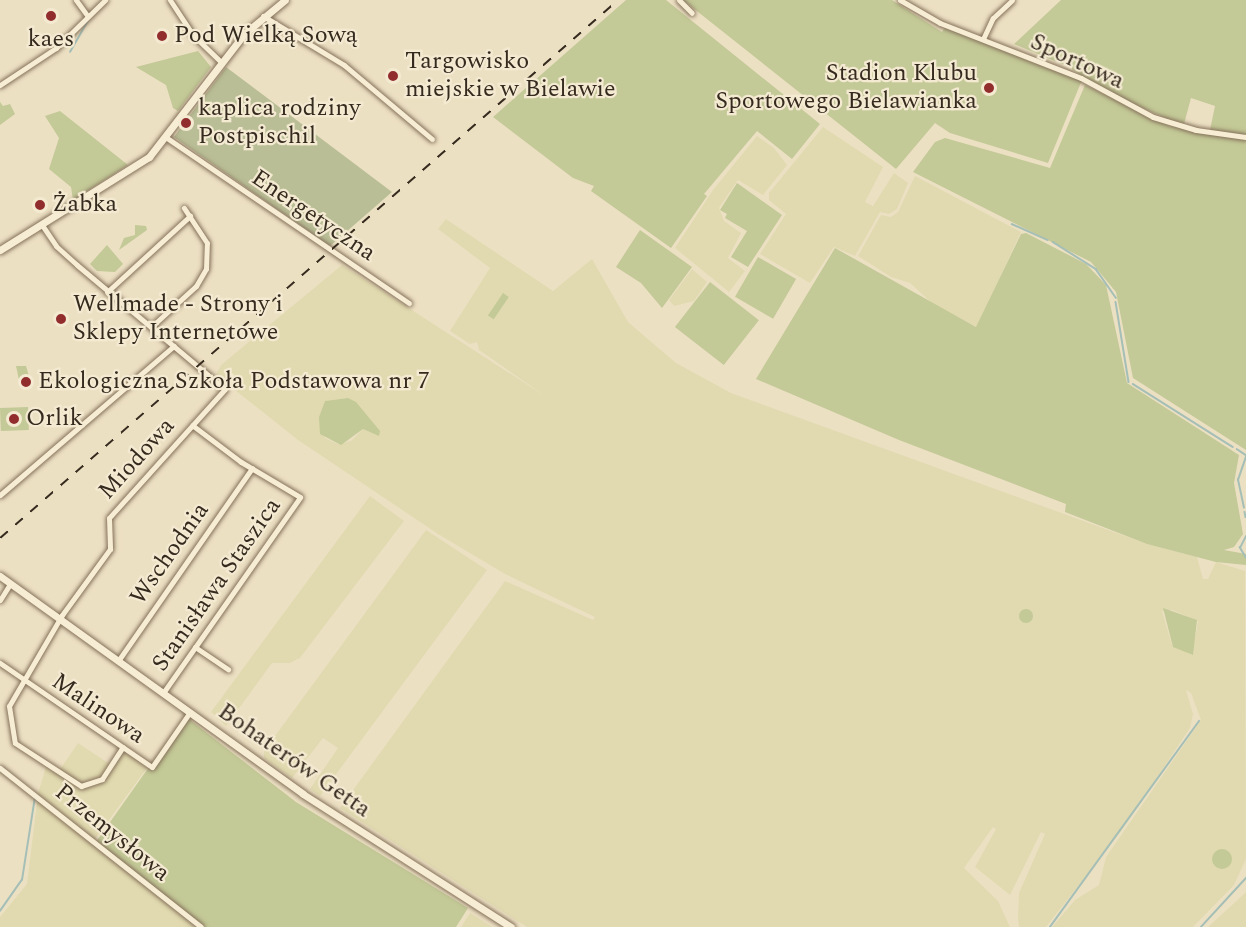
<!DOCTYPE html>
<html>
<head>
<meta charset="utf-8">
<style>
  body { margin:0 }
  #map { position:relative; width:1246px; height:927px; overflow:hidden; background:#ece0c3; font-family:Spectral,serif }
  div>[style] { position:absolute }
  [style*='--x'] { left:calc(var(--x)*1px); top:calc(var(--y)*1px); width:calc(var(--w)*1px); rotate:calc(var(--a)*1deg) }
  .farmland>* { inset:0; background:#e1dab0 }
  .green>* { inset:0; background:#c3c997; transform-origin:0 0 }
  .round { border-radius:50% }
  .cemetery>* { inset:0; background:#b9be96 }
  .stream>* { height:1.5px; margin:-0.75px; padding:0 0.75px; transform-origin:0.75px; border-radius:0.75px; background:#a5bfb7 }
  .roads { filter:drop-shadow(0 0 2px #85715a) drop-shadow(0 0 2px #85715a) }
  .minor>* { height:5px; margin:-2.5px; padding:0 2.5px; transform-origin:2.5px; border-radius:2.5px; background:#f7edd5 }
  .tertiary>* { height:7px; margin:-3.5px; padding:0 3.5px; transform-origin:3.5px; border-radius:3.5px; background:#f7edd5 }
  .rail>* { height:1.5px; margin-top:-0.75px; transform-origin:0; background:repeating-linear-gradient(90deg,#352a1e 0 10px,transparent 0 20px) }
  .dots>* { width:16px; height:16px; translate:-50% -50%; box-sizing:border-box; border:3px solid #f4ead2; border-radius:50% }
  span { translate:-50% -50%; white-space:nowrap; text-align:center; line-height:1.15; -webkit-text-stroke:4.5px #f4ead2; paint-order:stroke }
  .poi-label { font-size:24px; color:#352a1e }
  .left { translate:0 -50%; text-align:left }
  .right { translate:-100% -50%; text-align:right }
  .street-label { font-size:24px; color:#352a1e }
</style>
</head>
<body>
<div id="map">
  <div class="farmland">
    <i style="clip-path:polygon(823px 127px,883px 167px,865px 202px,873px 206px,894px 173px,908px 183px,897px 209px,889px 214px,880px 212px,855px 256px,834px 247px,810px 283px,760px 254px,786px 214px,769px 200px,769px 193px)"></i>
    <i style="clip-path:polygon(757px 136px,774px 148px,787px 165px,763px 195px,738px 180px,719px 208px,724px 221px,741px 233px,728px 258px,745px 271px,729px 292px,675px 248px,713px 190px)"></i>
    <i style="clip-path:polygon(915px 176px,1021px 232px,977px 327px,933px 304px,910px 283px,891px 277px,858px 256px,881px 215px,891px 217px,898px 212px)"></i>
    <i style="clip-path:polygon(evenodd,446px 219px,553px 291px,592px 259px,628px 322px,676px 363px,731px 393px,1147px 544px,1197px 557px,1203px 579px,1208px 579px,1216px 562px,1245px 571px,1246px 859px,1234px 885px,1193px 927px,1052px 927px,1075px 900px,1099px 885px,1106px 857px,1201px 720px,1191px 693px,1186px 690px,1193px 714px,1190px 728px,1122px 830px,1046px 927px,1019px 927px,1018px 919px,1019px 893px,1045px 834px,1041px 832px,1010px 895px,975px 867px,996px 829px,993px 827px,964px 868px,998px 901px,1010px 927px,527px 927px,340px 808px,505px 581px,593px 620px,595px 617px,505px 574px,438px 534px,298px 440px,216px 375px,221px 365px,342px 265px,545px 396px,479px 350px,477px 342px,470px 344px,450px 331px,490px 268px,438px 229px,446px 219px,348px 398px,370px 420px,369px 432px,363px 429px,351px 441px,338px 444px,325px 438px,319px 417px,325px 401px,348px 398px,446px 219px,1172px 610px,1198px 621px,1192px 655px,1172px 645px,1162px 611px,1172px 610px)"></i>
    <i style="clip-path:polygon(692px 269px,707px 282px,694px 301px,674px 306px,669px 300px)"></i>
    <i style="clip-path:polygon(370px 496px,404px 521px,300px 658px,290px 663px,272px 663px,226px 726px,211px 712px)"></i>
    <i style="clip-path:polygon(426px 530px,487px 570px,320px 796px,310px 789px,338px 748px,323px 738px,292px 778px,264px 758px,264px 751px)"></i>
    <i style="clip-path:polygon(78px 743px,111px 765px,122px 749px,147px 768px,92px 843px,196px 927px,0 927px,0 917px,27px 884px,38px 794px,46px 767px,57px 774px)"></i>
    <i style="clip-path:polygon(1246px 892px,1246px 927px,1208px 927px,1245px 893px)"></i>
    <i style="clip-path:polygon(470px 913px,489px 925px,492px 927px,461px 927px)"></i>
  </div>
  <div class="green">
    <i style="clip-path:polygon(626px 0,666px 0,820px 124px,792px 159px,757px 131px,704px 194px,707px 196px,671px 248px,591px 191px,594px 186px,573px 178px,493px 117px)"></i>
    <i style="clip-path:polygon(683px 0,892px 0,942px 32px,945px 27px,1082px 80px,1048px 163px,950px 133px,935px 123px,896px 169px)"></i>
    <i style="clip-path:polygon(1061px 0,1246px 0,1246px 135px,1210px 130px,1215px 106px,1191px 98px,1184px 124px,1170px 120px,1104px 91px,1069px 67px,1014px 44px)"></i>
    <i style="clip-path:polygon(198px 51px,211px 67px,178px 111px,173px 108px,166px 85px,136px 67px)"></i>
    <i style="clip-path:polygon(1085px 85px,1169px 126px,1246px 140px,1246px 450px,1133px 378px,1116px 292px,1091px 262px,913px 172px,935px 142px,945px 138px,1050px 168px)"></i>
    <i style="clip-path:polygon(0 102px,3px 106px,10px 104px,15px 114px,0 125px)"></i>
    <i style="clip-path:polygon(60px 111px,128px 165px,73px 200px,71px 187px,49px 169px,59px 138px,45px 116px)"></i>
    <i style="clip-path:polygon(737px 183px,782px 215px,748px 267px,731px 257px,747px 231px,725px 218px,727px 214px,720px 210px)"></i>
    <i style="clip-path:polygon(135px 225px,146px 226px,147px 230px,119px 250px,124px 238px,135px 235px)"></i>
    <i style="clip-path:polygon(640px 230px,692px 267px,662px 308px,641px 283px,616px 267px)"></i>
    <i style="clip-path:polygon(1026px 233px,1086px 264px,1106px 285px,1127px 383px,1239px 455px,1234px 483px,1243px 534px,1234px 547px,1224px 550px,1246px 554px,1246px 565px,1216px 562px,1147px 544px,1065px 512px,1066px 504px,899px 440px,756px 379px,835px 248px,976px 327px,1021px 234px)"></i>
    <i style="clip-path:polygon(107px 245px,123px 264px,115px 272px,97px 271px,90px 264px)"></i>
    <i style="left:758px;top:257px;width:44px;height:46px;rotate:30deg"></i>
    <i style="left:710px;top:282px;width:62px;height:57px;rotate:38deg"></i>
    <i style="left:503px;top:293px;width:7px;height:27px;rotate:34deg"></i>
    <i style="clip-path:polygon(16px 366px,26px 366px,32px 386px,19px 380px)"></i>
    <i style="clip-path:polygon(348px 398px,356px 402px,380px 431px,379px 436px,363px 429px,341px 445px,320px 434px,319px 417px,325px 401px)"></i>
    <i style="left:28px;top:407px;width:23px;height:28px;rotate:88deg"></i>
    <i style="clip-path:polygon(1163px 608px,1197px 620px,1193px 655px,1173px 647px)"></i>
    <i class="round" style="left:1019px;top:609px;width:14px;height:14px"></i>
    <i style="clip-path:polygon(185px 716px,296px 802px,468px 908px,456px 927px,205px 927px,96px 842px)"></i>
    <i class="round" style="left:1212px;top:849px;width:20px;height:20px"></i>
  </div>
  <div class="cemetery">
    <i style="clip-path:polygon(226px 67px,392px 192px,330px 246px,174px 137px)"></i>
  </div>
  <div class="stream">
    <i style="--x:70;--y:52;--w:36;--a:-60"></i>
    <i style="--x:1012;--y:224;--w:39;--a:24"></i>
    <i style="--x:1053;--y:242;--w:51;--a:32.1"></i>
    <i style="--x:1096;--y:269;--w:35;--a:55"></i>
    <i style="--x:1116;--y:302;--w:81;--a:80.8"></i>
    <i style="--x:1133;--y:384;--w:118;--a:32.2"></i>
    <i style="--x:1237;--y:449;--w:11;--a:34"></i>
    <i style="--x:1244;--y:508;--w:29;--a:-102"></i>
    <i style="--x:1238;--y:480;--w:24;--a:-71"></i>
    <i style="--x:1245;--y:512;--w:5;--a:79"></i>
    <i style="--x:1246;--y:558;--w:12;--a:-121"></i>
    <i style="--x:1240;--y:548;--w:13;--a:-63"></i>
    <i style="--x:0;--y:911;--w:38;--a:-55"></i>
    <i style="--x:22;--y:880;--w:84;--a:-81.1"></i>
    <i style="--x:1050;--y:927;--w:254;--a:-54.1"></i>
    <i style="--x:1201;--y:927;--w:67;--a:-47.4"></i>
  </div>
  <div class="roads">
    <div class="minor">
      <i style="--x:76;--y:0;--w:19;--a:54"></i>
      <i style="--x:170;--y:0;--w:42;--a:56.7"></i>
      <i style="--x:193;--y:35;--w:40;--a:44"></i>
      <i style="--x:679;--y:0;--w:18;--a:45"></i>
      <i style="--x:900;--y:0;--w:46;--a:29.9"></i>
      <i style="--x:940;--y:23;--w:151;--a:21.3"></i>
      <i style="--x:1081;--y:78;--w:82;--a:28.4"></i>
      <i style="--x:1153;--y:117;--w:45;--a:16.8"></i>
      <i style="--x:1196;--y:130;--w:50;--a:8"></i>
      <i style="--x:263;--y:16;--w:95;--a:31.2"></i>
      <i style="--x:344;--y:65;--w:115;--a:40.1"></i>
      <i style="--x:983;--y:39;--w:23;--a:-65"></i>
      <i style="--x:993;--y:18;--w:26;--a:-43"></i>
      <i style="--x:0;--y:85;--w:67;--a:-33.5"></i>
      <i style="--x:56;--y:48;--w:69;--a:-44.4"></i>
      <i style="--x:167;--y:138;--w:293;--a:34.3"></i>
      <i style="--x:42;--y:225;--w:25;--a:56"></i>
      <i style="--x:56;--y:246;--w:28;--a:42"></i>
      <i style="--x:77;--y:265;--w:193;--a:40"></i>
      <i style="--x:225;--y:389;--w:173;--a:132"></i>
      <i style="--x:109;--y:518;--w:31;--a:88"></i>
      <i style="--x:110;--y:549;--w:82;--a:126"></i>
      <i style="--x:62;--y:615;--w:105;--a:120.2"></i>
      <i style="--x:9;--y:706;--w:37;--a:81"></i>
      <i style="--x:15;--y:743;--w:79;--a:33.1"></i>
      <i style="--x:81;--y:786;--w:22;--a:-18"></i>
      <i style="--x:102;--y:779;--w:38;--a:-57"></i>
      <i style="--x:107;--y:292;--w:113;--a:-42.5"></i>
      <i style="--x:151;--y:327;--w:61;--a:-42.3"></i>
      <i style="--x:196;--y:286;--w:20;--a:-60"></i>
      <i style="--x:206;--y:269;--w:26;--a:-88"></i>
      <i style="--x:207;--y:243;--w:42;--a:-123.3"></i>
      <i style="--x:0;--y:495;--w:229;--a:-40.6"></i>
      <i style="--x:0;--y:600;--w:19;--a:-58"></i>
      <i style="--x:195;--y:647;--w:40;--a:34"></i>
      <i style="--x:118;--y:661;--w:235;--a:-55.2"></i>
      <i style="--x:0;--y:663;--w:184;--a:34.4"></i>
      <i style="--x:152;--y:767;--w:67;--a:-55.4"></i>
      <i style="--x:163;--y:693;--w:239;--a:-55"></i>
      <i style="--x:300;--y:497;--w:69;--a:-149.3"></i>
      <i style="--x:241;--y:462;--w:61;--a:-142.9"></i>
      <i style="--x:0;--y:768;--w:256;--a:38.3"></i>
    </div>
    <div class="tertiary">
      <i style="--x:0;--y:250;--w:176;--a:-32"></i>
      <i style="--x:149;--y:157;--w:155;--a:-52.3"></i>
      <i style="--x:244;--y:34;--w:53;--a:-39.7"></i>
      <i style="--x:0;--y:576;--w:373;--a:35.7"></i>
      <i style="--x:303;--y:794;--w:247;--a:32.6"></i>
    </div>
  </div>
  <div class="rail">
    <i style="--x:0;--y:538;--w:819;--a:-41.04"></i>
  </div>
  <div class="dots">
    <i style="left:51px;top:16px;background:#912e2d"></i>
    <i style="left:162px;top:36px;background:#912e2d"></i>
    <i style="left:393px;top:76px;background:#912e2d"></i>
    <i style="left:989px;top:88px;background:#912e2d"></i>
    <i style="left:186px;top:123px;background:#912e2d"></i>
    <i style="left:40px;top:205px;background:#912e2d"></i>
    <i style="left:61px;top:319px;background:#912e2d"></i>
    <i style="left:26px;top:382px;background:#912e2d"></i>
    <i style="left:14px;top:419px;background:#912e2d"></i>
  </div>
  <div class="poi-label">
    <span class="left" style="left:174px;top:36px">Pod Wielką Sową</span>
    <span style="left:51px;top:40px">kaes</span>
    <span class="left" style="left:405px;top:76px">Targowisko<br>miejskie w Bielawie</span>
    <span class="right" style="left:977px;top:88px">Stadion Klubu<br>Sportowego Bielawianka</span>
    <span class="left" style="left:198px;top:123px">kaplica rodziny<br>Postpischil</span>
    <span class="left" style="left:52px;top:205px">Żabka</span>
    <span class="left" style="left:73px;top:319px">Wellmade - Strony i<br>Sklepy Internetowe</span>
    <span class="left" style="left:38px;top:382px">Ekologiczna Szkoła Podstawowa nr 7</span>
    <span class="left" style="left:26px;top:419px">Orlik</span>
  </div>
  <div class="street-label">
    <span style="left:1077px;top:62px;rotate:25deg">Sportowa</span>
    <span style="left:313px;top:216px;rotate:34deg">Energetyczna</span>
    <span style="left:137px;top:459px;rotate:-48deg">Miodowa</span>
    <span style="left:170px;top:554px;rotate:-55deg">Wschodnia</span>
    <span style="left:217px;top:585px;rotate:-55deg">Stanisława Staszica</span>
    <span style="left:98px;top:709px;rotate:34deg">Malinowa</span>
    <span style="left:294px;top:761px;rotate:35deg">Bohaterów Getta</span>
    <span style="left:112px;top:833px;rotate:39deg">Przemysłowa</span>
  </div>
</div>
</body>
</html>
